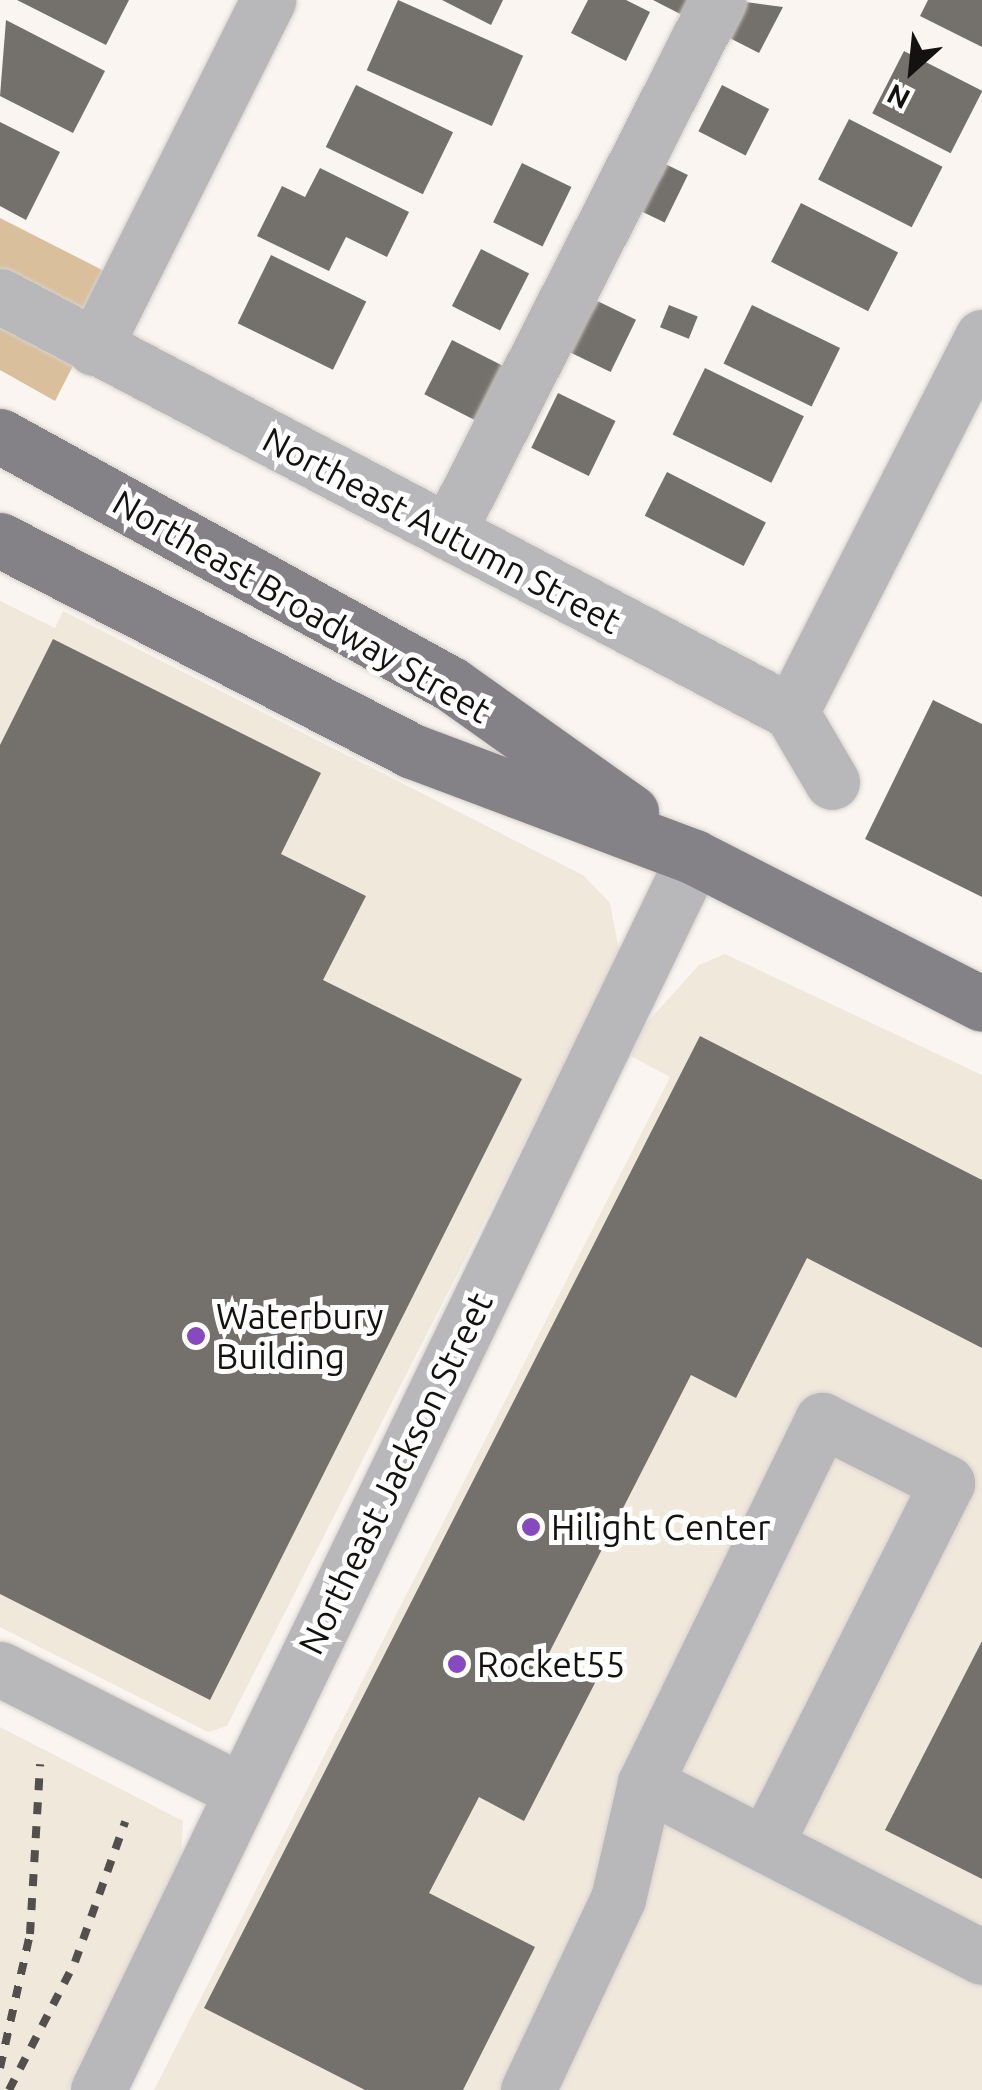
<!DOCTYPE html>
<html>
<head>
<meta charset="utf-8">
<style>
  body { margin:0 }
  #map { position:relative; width:982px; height:2090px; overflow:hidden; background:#faf5f0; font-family:Ubuntu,sans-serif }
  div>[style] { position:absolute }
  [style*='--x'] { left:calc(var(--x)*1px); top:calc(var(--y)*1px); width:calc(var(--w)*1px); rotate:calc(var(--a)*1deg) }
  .built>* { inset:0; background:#f1e8dc }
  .green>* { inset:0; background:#d9bf9b }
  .building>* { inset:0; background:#74706b; transform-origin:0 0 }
  .roads { filter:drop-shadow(0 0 2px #d5d1cc) drop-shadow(0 0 2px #d5d1cc) }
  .minor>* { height:55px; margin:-27.5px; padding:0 27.5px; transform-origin:27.5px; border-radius:27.5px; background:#b8b7ba }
  .major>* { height:55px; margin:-27.5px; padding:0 27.5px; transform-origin:27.5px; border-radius:27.5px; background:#848287 }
  .rail>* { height:8px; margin-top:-4px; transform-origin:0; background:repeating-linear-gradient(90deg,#524f4c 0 12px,transparent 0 24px) }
  .dots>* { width:28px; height:28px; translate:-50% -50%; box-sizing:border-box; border:5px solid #fff; border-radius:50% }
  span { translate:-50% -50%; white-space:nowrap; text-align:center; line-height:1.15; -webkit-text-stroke:10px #fff; paint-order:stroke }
  .street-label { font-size:35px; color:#141210 }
  .poi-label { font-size:35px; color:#141210 }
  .left { translate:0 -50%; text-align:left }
  .north { position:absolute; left:862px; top:20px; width:100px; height:100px; -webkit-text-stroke:8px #fff; paint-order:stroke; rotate:207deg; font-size:28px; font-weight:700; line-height:40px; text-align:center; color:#141210 }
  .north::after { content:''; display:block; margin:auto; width:35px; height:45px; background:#141210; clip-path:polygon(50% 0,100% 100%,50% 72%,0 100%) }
</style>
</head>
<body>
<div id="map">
  <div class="built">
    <i style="clip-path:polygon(0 601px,55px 628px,63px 611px,583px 875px,610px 903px,620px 955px,227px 1726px,208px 1732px,0 1627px)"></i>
    <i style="clip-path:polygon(725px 954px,982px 1075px,982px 2090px,154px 2090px,670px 1077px,631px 1056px,642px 1028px,699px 965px)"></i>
    <i style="clip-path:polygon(0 1727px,183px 1821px,181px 1859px,68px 2090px,0 2090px)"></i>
  </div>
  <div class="green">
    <i style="clip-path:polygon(0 218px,118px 278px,55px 401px,0 370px)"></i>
  </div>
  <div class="building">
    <i style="clip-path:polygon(17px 0,129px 0,106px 45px)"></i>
    <i style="left:398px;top:0;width:137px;height:77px;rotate:24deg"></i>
    <i style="clip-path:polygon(442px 0,503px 0,491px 25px)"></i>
    <i style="clip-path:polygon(588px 0,626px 0,650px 12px,626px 61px,571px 33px)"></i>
    <i style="clip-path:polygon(653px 0,695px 0,686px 17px)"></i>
    <i style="clip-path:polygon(731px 0,783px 7px,759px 53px,716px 31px)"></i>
    <i style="clip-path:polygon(928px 0,982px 0,982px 47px,920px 16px)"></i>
    <i style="clip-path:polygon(6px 20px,105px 71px,73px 133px,0 96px)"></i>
    <i style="left:904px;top:51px;width:88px;height:70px;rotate:27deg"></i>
    <i style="left:356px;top:85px;width:108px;height:69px;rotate:26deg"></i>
    <i style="left:722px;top:85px;width:53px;height:52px;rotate:27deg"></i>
    <i style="left:849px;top:119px;width:105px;height:68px;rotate:27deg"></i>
    <i style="clip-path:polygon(0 122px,60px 152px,26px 220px,0 206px)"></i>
    <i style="left:651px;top:157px;width:41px;height:53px;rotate:26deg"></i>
    <i style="left:522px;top:163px;width:55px;height:66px;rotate:26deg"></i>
    <i style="clip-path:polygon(320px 168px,409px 212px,387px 257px,346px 237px,329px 271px,257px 236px,282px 186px,305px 197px)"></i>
    <i style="left:801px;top:203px;width:109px;height:66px;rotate:27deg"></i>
    <i style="left:481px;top:249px;width:54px;height:64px;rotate:27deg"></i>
    <i style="left:271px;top:255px;width:106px;height:76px;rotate:26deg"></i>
    <i style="left:583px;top:294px;width:59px;height:58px;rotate:26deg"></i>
    <i style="left:669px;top:305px;width:31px;height:24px;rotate:22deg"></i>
    <i style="left:752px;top:305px;width:98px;height:65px;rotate:26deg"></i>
    <i style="left:452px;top:340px;width:63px;height:61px;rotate:27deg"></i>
    <i style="left:705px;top:368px;width:110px;height:74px;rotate:26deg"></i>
    <i style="left:558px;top:393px;width:64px;height:61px;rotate:26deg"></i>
    <i style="left:667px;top:472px;width:111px;height:49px;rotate:27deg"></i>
    <i style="clip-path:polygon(53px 639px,321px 773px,281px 854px,366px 896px,323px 980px,522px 1079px,210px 1700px,0 1594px,0 745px)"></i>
    <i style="clip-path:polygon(933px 700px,982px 724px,982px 897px,865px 839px)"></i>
    <i style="clip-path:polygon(700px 1036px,982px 1180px,982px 1348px,807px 1258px,736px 1398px,691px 1375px,547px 1657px,596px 1681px,524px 1821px,479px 1797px,429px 1893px,535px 1947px,463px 2090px,365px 2090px,204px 2008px)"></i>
    <i style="clip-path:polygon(982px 1641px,982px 1879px,885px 1830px)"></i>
  </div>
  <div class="roads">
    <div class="minor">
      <i style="--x:0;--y:296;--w:894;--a:27.74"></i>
      <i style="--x:94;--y:348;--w:389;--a:-63.4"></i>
      <i style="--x:448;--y:532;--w:597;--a:-63.09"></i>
      <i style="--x:791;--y:712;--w:421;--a:-63"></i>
      <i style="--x:791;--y:712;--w:81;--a:59.6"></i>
      <i style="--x:0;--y:1669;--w:271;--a:26.8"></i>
      <i style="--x:645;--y:1783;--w:404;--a:-64"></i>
      <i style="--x:822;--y:1420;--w:140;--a:26.7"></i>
      <i style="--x:947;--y:1483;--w:405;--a:116.7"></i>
      <i style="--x:98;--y:2090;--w:1369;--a:-64.2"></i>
      <i style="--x:528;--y:2090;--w:211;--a:-64.8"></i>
      <i style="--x:618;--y:1899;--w:119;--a:-76.9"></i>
      <i style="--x:645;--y:1783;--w:379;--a:27.3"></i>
    </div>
    <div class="major">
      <i style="--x:0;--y:436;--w:515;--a:28.81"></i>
      <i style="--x:451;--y:684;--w:221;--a:35.4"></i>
      <i style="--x:0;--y:540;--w:463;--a:27.1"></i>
      <i style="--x:412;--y:751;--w:301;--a:20.6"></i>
      <i style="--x:694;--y:857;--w:323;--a:27"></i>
    </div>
  </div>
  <div class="rail">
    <i style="--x:0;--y:2068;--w:137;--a:-77.4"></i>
    <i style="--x:30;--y:1934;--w:170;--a:-86.6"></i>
    <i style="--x:9;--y:2090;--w:144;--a:-62.7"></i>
    <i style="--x:75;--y:1962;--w:149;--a:-70.3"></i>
  </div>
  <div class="dots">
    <i style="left:196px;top:1336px;background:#8749be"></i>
    <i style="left:531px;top:1527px;background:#8749be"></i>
    <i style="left:457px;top:1664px;background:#8749be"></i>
  </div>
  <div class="street-label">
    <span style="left:442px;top:530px;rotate:28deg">Northeast Autumn Street</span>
    <span style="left:302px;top:606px;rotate:30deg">Northeast Broadway Street</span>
    <span style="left:395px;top:1473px;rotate:-64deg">Northeast Jackson Street</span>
  </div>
  <div class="poi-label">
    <span class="left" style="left:216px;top:1336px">Waterbury<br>Building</span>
    <span class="left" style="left:551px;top:1527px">Hilight Center</span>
    <span class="left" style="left:477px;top:1664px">Rocket55</span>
  </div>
  <div class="north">N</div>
</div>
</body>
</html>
